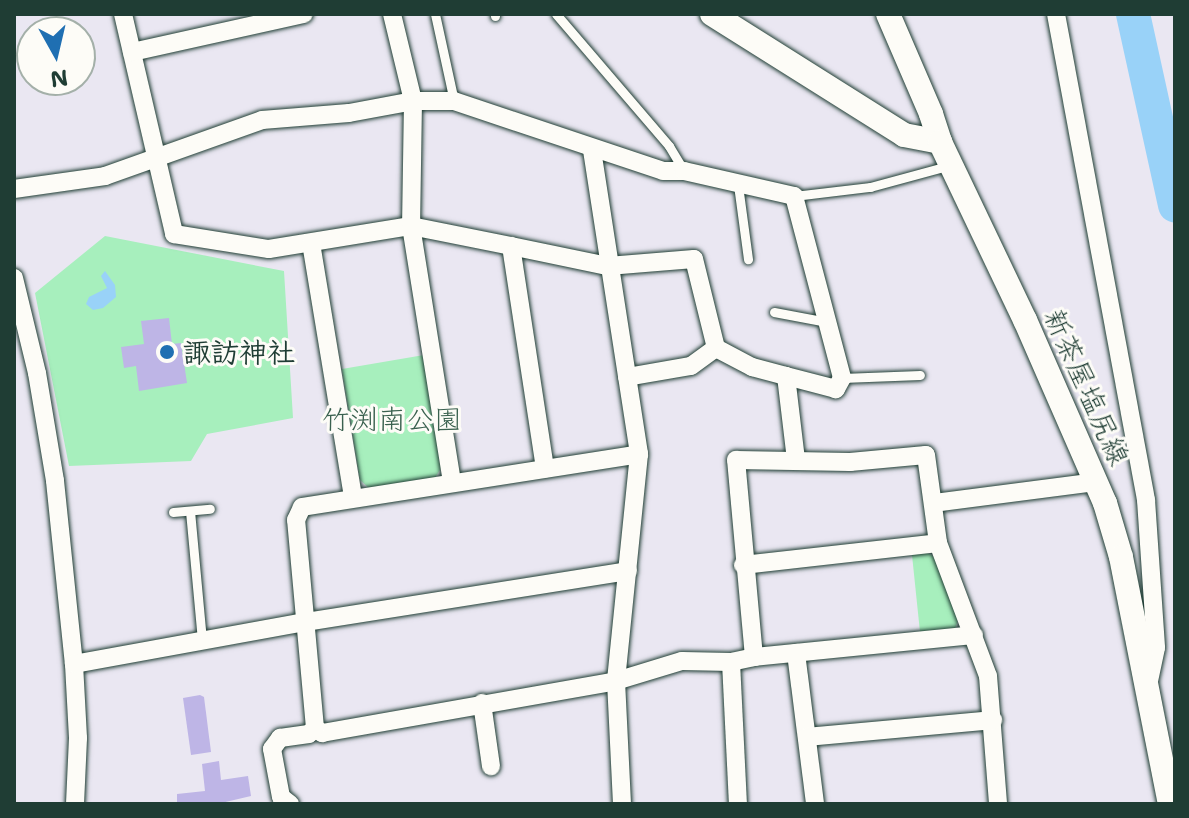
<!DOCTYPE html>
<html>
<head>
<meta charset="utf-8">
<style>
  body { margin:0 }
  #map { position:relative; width:1189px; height:818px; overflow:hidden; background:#eae7f2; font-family:"Shantell Sans","Klee One",sans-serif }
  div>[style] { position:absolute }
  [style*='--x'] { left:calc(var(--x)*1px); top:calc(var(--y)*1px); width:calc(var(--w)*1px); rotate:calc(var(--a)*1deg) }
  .green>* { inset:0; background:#a7efbd }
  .water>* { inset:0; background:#99d2f8 }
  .river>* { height:34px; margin:-17px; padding:0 17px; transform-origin:17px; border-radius:17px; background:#99d2f8 }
  .building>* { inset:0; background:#beb5e6 }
  .roads { filter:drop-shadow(0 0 2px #1f3d34) drop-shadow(0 0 2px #1f3d34) }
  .lane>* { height:9px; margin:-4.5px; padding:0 4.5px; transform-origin:4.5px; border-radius:4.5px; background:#fdfcf7 }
  .street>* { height:18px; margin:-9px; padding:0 9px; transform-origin:9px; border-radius:9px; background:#fdfcf7 }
  .secondary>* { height:24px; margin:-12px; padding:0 12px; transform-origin:12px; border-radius:12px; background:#fdfcf7 }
  .dots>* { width:22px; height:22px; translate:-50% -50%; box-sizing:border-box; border:4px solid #fdfcf7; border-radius:50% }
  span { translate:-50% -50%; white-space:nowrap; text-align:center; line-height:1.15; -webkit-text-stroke:6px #fdfcf7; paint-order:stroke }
  .poi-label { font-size:28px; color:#1f3d34; font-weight:700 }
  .left { translate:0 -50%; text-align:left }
  .street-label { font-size:28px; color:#1f3d34 }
  .park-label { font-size:28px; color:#3a614f }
  .frame { position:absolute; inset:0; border:16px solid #1f3d34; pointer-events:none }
  .north { position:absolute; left:16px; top:16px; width:80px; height:80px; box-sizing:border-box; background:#fdfcf7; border:2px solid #a4b0a9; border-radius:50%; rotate:172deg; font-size:22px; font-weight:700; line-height:32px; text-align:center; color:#1f3d34 }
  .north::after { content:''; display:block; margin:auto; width:28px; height:36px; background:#1f6fb2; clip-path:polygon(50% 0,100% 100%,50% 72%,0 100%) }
</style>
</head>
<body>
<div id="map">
  <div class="green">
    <i style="clip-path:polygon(105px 236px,284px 271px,293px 418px,207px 434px,191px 461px,69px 466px,35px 293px)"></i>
    <i style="clip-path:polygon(424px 355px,441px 468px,435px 478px,370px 489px,360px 480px,342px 369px)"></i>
    <i style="clip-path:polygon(926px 552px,936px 558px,958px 620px,955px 629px,920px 632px,912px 555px)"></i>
  </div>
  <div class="water">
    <i style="clip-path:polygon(105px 271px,115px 285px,116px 297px,103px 308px,93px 310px,86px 304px,89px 297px,107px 288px,101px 276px)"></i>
  </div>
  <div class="river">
    <i style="--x:1133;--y:14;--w:196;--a:77.6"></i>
  </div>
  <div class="building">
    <i style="clip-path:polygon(169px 318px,172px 344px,181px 343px,187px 383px,139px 391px,136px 366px,124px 368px,121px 347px,144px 344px,141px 321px)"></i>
    <i style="clip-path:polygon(200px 695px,204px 697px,211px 752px,191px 755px,183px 698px)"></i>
    <i style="clip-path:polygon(219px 761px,221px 780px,248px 776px,251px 796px,217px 804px,177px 804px,177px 794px,205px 791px,202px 764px)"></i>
  </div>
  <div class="roads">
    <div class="lane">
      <i style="--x:435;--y:14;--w:89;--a:77.7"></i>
      <i style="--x:495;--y:14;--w:2;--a:90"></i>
      <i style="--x:556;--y:14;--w:174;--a:49.4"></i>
      <i style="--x:669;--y:146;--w:29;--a:59"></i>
      <i style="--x:738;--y:185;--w:75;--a:82.3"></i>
      <i style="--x:794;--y:196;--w:77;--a:-6.8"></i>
      <i style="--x:870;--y:187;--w:84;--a:-15.2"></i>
      <i style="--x:774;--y:312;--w:54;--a:10.7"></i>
      <i style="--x:842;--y:378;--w:78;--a:-2.2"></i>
      <i style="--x:190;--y:511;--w:131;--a:84.7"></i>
      <i style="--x:173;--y:512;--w:37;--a:-5"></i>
    </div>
    <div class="street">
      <i style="--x:123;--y:14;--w:226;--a:76.9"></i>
      <i style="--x:174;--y:234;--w:96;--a:9"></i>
      <i style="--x:269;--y:249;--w:144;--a:-9.2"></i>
      <i style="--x:411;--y:226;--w:102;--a:11.3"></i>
      <i style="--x:511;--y:246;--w:225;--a:81.3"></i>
      <i style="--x:392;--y:14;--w:89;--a:76.4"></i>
      <i style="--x:413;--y:101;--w:125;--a:90.9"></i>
      <i style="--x:411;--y:226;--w:260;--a:80.9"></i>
      <i style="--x:1056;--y:14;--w:494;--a:79.5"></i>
      <i style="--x:1146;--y:500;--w:148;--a:86.1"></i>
      <i style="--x:1156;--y:648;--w:38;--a:102"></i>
      <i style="--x:132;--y:52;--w:176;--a:-12.5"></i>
      <i style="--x:592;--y:150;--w:308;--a:81.2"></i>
      <i style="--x:639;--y:454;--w:228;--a:95.8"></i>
      <i style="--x:616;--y:681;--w:123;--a:87.2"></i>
      <i style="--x:14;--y:189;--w:92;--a:-8.1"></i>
      <i style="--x:105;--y:176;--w:167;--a:-19.6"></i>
      <i style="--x:262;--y:120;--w:87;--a:-4.6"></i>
      <i style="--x:349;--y:113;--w:65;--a:-10.6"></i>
      <i style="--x:413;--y:101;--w:41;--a:0"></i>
      <i style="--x:454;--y:101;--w:220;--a:18.5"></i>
      <i style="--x:663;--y:171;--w:21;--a:0"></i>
      <i style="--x:684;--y:171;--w:113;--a:12.8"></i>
      <i style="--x:794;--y:196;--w:188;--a:75.2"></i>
      <i style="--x:842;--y:378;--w:13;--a:119"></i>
      <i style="--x:836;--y:389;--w:52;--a:-165.4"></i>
      <i style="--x:311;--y:243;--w:258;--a:80.6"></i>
      <i style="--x:511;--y:246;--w:99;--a:11.7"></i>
      <i style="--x:608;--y:266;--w:86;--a:-4.7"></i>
      <i style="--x:694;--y:259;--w:92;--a:76.1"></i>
      <i style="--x:716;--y:348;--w:41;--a:27.8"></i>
      <i style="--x:752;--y:367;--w:35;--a:15"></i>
      <i style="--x:786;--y:376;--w:85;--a:83.2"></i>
      <i style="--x:14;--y:278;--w:98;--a:76.4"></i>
      <i style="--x:37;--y:373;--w:109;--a:80.5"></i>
      <i style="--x:55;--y:481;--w:184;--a:84.1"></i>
      <i style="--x:74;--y:664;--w:74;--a:86.9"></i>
      <i style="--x:78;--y:738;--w:66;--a:92.6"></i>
      <i style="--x:627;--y:377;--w:65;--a:-9.8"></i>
      <i style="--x:691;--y:366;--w:31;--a:-36"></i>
      <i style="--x:934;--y:503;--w:163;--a:-7.4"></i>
      <i style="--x:743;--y:565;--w:196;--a:-6.4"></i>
      <i style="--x:796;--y:653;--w:152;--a:82.8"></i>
      <i style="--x:754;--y:657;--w:221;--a:-5.7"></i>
      <i style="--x:731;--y:662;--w:142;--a:87.2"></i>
      <i style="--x:74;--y:664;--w:236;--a:-10.3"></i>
      <i style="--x:306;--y:622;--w:326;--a:-9"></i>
      <i style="--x:482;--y:703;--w:64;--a:81.9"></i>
      <i style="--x:315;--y:728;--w:9;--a:36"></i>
      <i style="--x:322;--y:733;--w:299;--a:-10"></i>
      <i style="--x:616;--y:681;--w:69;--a:-16.9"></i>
      <i style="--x:682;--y:661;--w:49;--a:1.2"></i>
      <i style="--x:731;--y:662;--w:24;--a:-12"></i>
      <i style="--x:754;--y:657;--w:198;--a:-95.2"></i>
      <i style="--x:736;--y:460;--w:114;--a:1"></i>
      <i style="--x:850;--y:462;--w:76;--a:-5.3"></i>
      <i style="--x:926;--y:455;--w:89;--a:82.2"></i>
      <i style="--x:938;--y:543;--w:142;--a:69.4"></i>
      <i style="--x:988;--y:676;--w:128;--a:85.5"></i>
      <i style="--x:315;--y:728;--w:209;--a:-95.2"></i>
      <i style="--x:296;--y:520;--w:14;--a:-65"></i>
      <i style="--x:302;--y:507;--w:341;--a:-8.9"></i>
      <i style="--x:807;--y:737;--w:187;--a:-5.2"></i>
      <i style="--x:290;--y:804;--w:11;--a:-142"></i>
      <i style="--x:281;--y:797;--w:49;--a:-100.6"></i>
      <i style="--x:272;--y:749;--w:14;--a:-54"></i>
      <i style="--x:280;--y:738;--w:29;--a:-8"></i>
      <i style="--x:309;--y:734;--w:8;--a:-45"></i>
    </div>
    <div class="secondary">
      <i style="--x:712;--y:14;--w:227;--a:32.2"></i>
      <i style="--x:904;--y:135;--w:37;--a:11"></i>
      <i style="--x:888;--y:14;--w:109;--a:66.7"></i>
      <i style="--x:931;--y:114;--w:29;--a:72"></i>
      <i style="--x:940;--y:142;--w:197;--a:64.5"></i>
      <i style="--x:1025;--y:320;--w:200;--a:66.4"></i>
      <i style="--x:1105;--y:503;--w:56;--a:73.5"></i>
      <i style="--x:1121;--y:557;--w:252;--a:78.8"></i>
    </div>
  </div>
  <div class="dots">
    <i style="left:167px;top:352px;background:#1f6fb2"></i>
  </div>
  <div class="poi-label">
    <span class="left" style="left:183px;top:352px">諏訪神社</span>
  </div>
  <div class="street-label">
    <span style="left:1087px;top:387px;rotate:66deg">新茶屋塩尻線</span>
  </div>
  <div class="park-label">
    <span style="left:392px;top:419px">竹渕南公園</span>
  </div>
  <div class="frame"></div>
  <div class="north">N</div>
</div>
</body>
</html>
